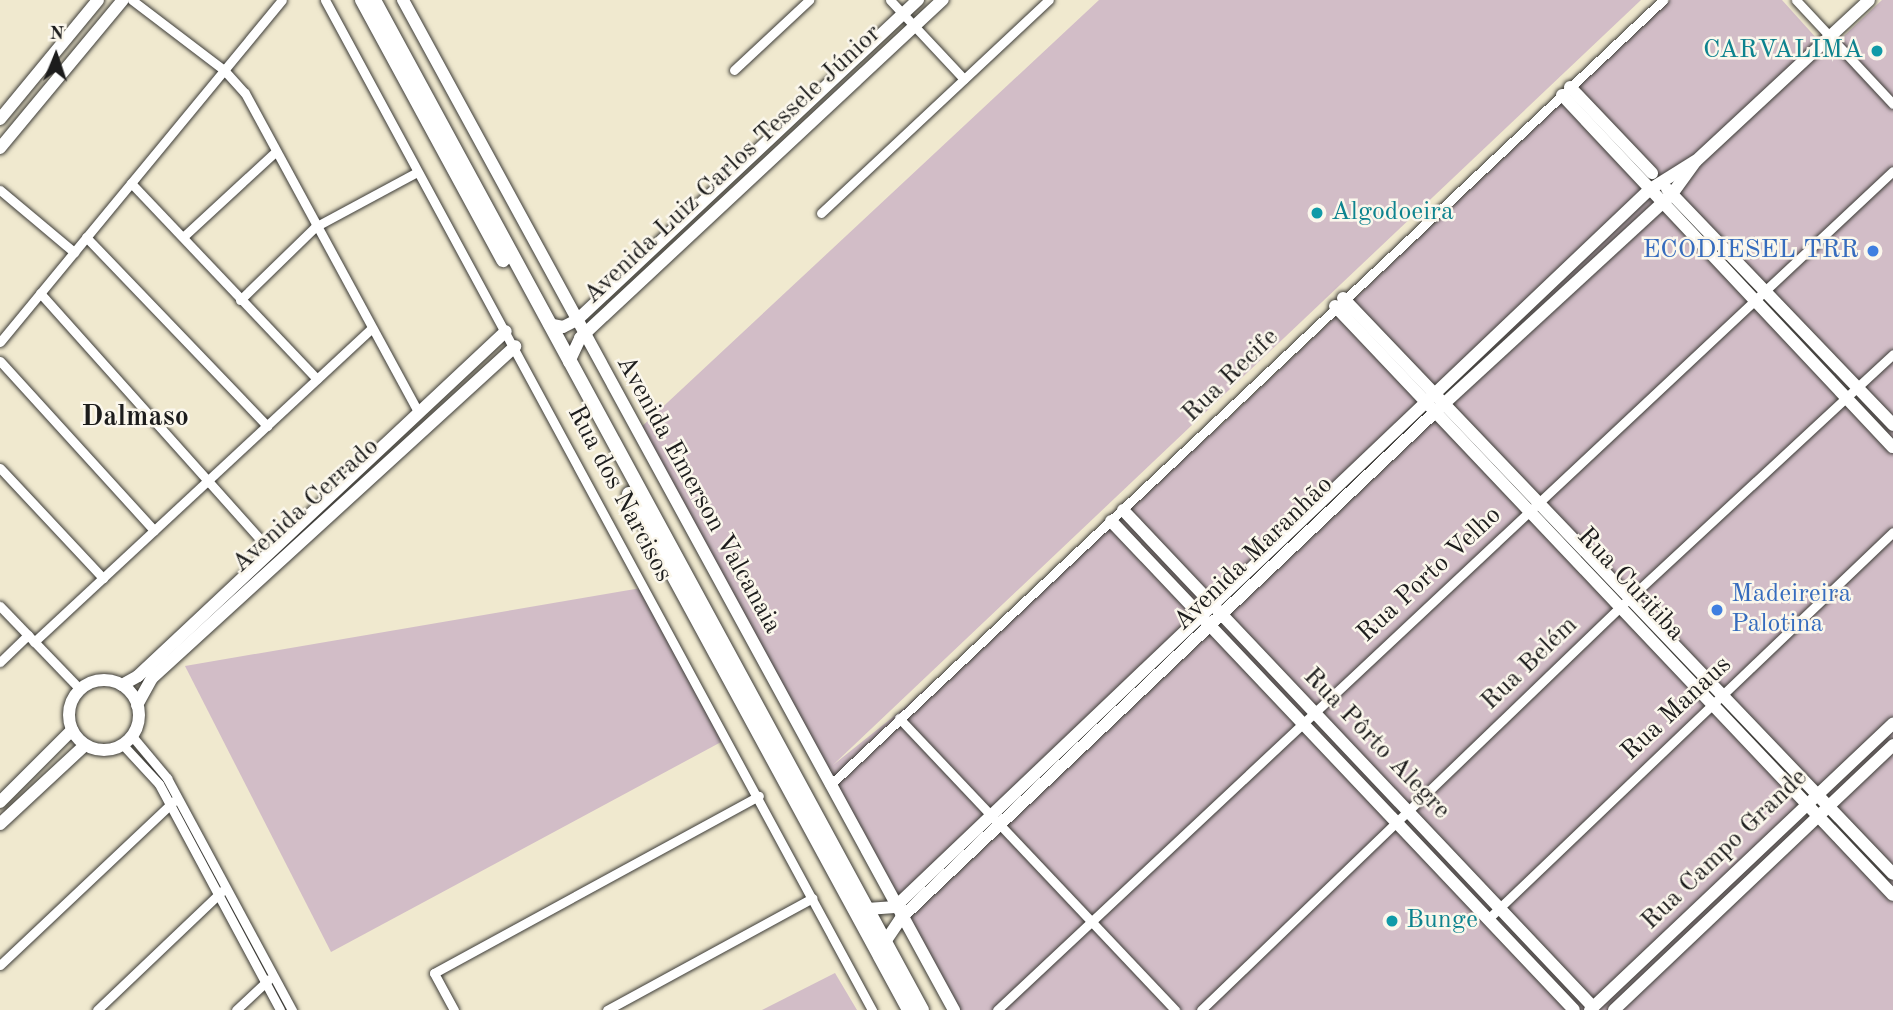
<!DOCTYPE html>
<html>
<head>
<meta charset="utf-8">
<style>
  body { margin:0 }
  #map { position:relative; width:1893px; height:1010px; overflow:hidden; background:#f0e9cf; font-family:"Old Standard TT",serif }
  div>[style] { position:absolute }
  [style*='--x'] { left:calc(var(--x)*1px); top:calc(var(--y)*1px); width:calc(var(--w)*1px); rotate:calc(var(--a)*1deg) }
  .industrial>* { inset:0; background:#d2bdc7 }
  .roads { filter:drop-shadow(0 0 2px #3c3b37) drop-shadow(0 0 2px #3c3b37) }
  .street>* { height:9px; margin:-4.5px; padding:0 4.5px; transform-origin:4.5px; border-radius:4.5px; background:#fff }
  .secondary>* { height:12px; margin:-6px; padding:0 6px; transform-origin:6px; border-radius:6px; background:#fff }
  .secondary>.ring { margin:-6px; padding:0; box-sizing:content-box; background:none; border:12px solid #fff; border-radius:50% }
  .primary>* { height:14px; margin:-7px; padding:0 7px; transform-origin:7px; border-radius:7px; background:#fff }
  .dots>* { width:19px; height:19px; translate:-50% -50%; box-sizing:border-box; border:4px solid #fbf7ec; border-radius:50% }
  span { translate:-50% -50%; white-space:nowrap; text-align:center; line-height:1.15; -webkit-text-stroke:5px #fbf7ec; paint-order:stroke }
  .culture-label { font-size:26px; color:#0d838f }
  .right { translate:-100% -50%; text-align:right }
  .left { translate:0 -50%; text-align:left }
  .street-label { font-size:26px; color:#1c1c1c }
  .shop-label { font-size:26px; color:#366cbe }
  .neighbourhood-label { font-size:28px; color:#1c1c1c; font-weight:700 }
  .north { position:absolute; left:21px; top:21px; width:70px; height:70px; -webkit-text-stroke:5px #fbf7ec; paint-order:stroke; rotate:2deg; font-size:19px; font-weight:700; line-height:28px; text-align:center; color:#1c1c1c }
  .north::after { content:''; display:block; margin:auto; width:24px; height:32px; background:#1c1c1c; clip-path:polygon(50% 0,100% 100%,50% 72%,0 100%) }
</style>
</head>
<body>
<div id="map">
  <div class="industrial">
    <i style="clip-path:polygon(1099px 0,1641px 0,833px 765px,903px 709px,1221px 425px,1670px 0,1782px 0,1828px 51px,1882px 0,1893px 0,1893px 1010px,958px 1010px,638px 430px)"></i>
    <i style="clip-path:polygon(641px 588px,723px 741px,331px 952px,185px 666px)"></i>
    <i style="clip-path:polygon(835px 973px,857px 1010px,762px 1010px)"></i>
  </div>
  <div class="roads">
    <div class="street">
      <i style="--x:132;--y:0;--w:116;--a:37.3"></i>
      <i style="--x:224;--y:70;--w:31;--a:48"></i>
      <i style="--x:245;--y:93;--w:363;--a:61.5"></i>
      <i style="--x:325;--y:0;--w:1149;--a:61.56"></i>
      <i style="--x:890;--y:0;--w:108;--a:46.9"></i>
      <i style="--x:1796;--y:0;--w:142;--a:47"></i>
      <i style="--x:734;--y:70;--w:103;--a:-43"></i>
      <i style="--x:131;--y:183;--w:270;--a:46.5"></i>
      <i style="--x:0;--y:190;--w:97;--a:40"></i>
      <i style="--x:821;--y:213;--w:312;--a:-43.1"></i>
      <i style="--x:86;--y:237;--w:262;--a:46.2"></i>
      <i style="--x:183;--y:237;--w:125;--a:-42.7"></i>
      <i style="--x:40;--y:293;--w:345;--a:48.2"></i>
      <i style="--x:240;--y:300;--w:105;--a:-44.2"></i>
      <i style="--x:315;--y:227;--w:116;--a:-28.3"></i>
      <i style="--x:0;--y:342;--w:443;--a:-50.5"></i>
      <i style="--x:0;--y:361;--w:229;--a:47.7"></i>
      <i style="--x:0;--y:468;--w:151;--a:46.9"></i>
      <i style="--x:0;--y:606;--w:115;--a:46.1"></i>
      <i style="--x:34;--y:642;--w:461;--a:-42.9"></i>
      <i style="--x:0;--y:662;--w:39;--a:-44"></i>
      <i style="--x:899;--y:718;--w:402;--a:46.6"></i>
      <i style="--x:132;--y:736;--w:55;--a:50.2"></i>
      <i style="--x:167;--y:778;--w:264;--a:61.7"></i>
      <i style="--x:122;--y:744;--w:54;--a:47.2"></i>
      <i style="--x:159;--y:784;--w:256;--a:61.8"></i>
      <i style="--x:830;--y:785;--w:1145;--a:-43.3"></i>
      <i style="--x:1490;--y:917;--w:557;--a:-43.69"></i>
      <i style="--x:0;--y:965;--w:239;--a:-43.3"></i>
      <i style="--x:97;--y:1010;--w:173;--a:-43.6"></i>
      <i style="--x:236;--y:1010;--w:45;--a:-43.2"></i>
      <i style="--x:454;--y:1010;--w:42;--a:-118.4"></i>
      <i style="--x:434;--y:973;--w:370;--a:-28.6"></i>
      <i style="--x:607;--y:1010;--w:234;--a:-28.6"></i>
      <i style="--x:997;--y:1010;--w:1227;--a:-43.12"></i>
      <i style="--x:1201;--y:1010;--w:581;--a:-43.88"></i>
      <i style="--x:1620;--y:607;--w:372;--a:-42.8"></i>
    </div>
    <div class="secondary">
      <i style="--x:403;--y:0;--w:1151;--a:61.39"></i>
      <i style="--x:1570;--y:87;--w:119;--a:46.4"></i>
      <i style="--x:1562;--y:95;--w:483;--a:46.8"></i>
      <i style="--x:0;--y:119;--w:154;--a:-50.5"></i>
      <i style="--x:0;--y:148;--w:192;--a:-50.3"></i>
      <i style="--x:1667;--y:189;--w:327;--a:46.2"></i>
      <i style="--x:1343;--y:298;--w:796;--a:46.32"></i>
      <i style="--x:1335;--y:306;--w:811;--a:46.55"></i>
      <i style="--x:549;--y:324;--w:14;--a:12"></i>
      <i style="--x:563;--y:327;--w:16;--a:-27"></i>
      <i style="--x:577;--y:320;--w:468;--a:-43.2"></i>
      <i style="--x:569;--y:362;--w:26;--a:-65"></i>
      <i style="--x:580;--y:338;--w:496;--a:-43"></i>
      <i style="--x:1123;--y:510;--w:684;--a:46.6"></i>
      <i style="--x:1111;--y:521;--w:673;--a:46.56"></i>
      <i class="ring" style="left:69px;top:680px;width:58px;height:58px"></i>
      <i style="--x:122;--y:685;--w:18;--a:-29"></i>
      <i style="--x:138;--y:676;--w:504;--a:-43.15"></i>
      <i style="--x:137;--y:705;--w:31;--a:-61"></i>
      <i style="--x:152;--y:678;--w:492;--a:-42.4"></i>
      <i style="--x:0;--y:802;--w:102;--a:-45"></i>
      <i style="--x:0;--y:824;--w:116;--a:-42.9"></i>
      <i style="--x:895;--y:907;--w:1040;--a:-43.56"></i>
      <i style="--x:1649;--y:190;--w:54;--a:-32.2"></i>
      <i style="--x:867;--y:909;--w:28;--a:-4"></i>
      <i style="--x:885;--y:942;--w:29;--a:-56"></i>
      <i style="--x:901;--y:918;--w:736;--a:-43.46"></i>
      <i style="--x:1435;--y:412;--w:322;--a:-42.6"></i>
      <i style="--x:1672;--y:194;--w:41;--a:-54"></i>
      <i style="--x:1696;--y:161;--w:236;--a:-42.9"></i>
      <i style="--x:1590;--y:1010;--w:417;--a:-43.4"></i>
      <i style="--x:1614;--y:1010;--w:385;--a:-43.5"></i>
    </div>
    <div class="primary">
      <i style="--x:362;--y:0;--w:296;--a:61.5"></i>
      <i style="--x:374;--y:0;--w:1149;--a:61.52"></i>
      <i style="--x:629;--y:494;--w:587;--a:61.51"></i>
    </div>
  </div>
  <div class="dots">
    <i style="left:1877px;top:51px;background:#0f9aa8"></i>
    <i style="left:1317px;top:213px;background:#0f9aa8"></i>
    <i style="left:1873px;top:251px;background:#3f7fe0"></i>
    <i style="left:1717px;top:610px;background:#3f7fe0"></i>
    <i style="left:1392px;top:921px;background:#0f9aa8"></i>
  </div>
  <div class="culture-label">
    <span class="right" style="left:1863px;top:51px">CARVALIMA</span>
    <span class="left" style="left:1331px;top:213px">Algodoeira</span>
    <span class="left" style="left:1406px;top:921px">Bunge</span>
  </div>
  <div class="street-label">
    <span style="left:733px;top:165px;rotate:-43deg">Avenida Luiz Carlos Tessele Júnior</span>
    <span style="left:1231px;top:376px;rotate:-44deg">Rua Recife</span>
    <span style="left:619px;top:494px;rotate:62deg">Rua dos Narcisos</span>
    <span style="left:698px;top:495px;rotate:61deg">Avenida Emerson Valcanaia</span>
    <span style="left:306px;top:506px;rotate:-42deg">Avenida Cerrado</span>
    <span style="left:1254px;top:554px;rotate:-44deg">Avenida Maranhão</span>
    <span style="left:1430px;top:575px;rotate:-43deg">Rua Porto Velho</span>
    <span style="left:1630px;top:585px;rotate:47deg">Rua Curitiba</span>
    <span style="left:1530px;top:664px;rotate:-44deg">Rua Belém</span>
    <span style="left:1677px;top:709px;rotate:-43deg">Rua Manaus</span>
    <span style="left:1376px;top:744px;rotate:46deg">Rua Pôrto Alegre</span>
    <span style="left:1725px;top:850px;rotate:-44deg">Rua Campo Grande</span>
  </div>
  <div class="shop-label">
    <span class="right" style="left:1859px;top:251px">ECODIESEL TRR</span>
    <span class="left" style="left:1731px;top:610px">Madeireira<br>Palotina</span>
  </div>
  <div class="neighbourhood-label">
    <span style="left:135px;top:418px">Dalmaso</span>
  </div>
  <div class="north">N</div>
</div>
</body>
</html>
